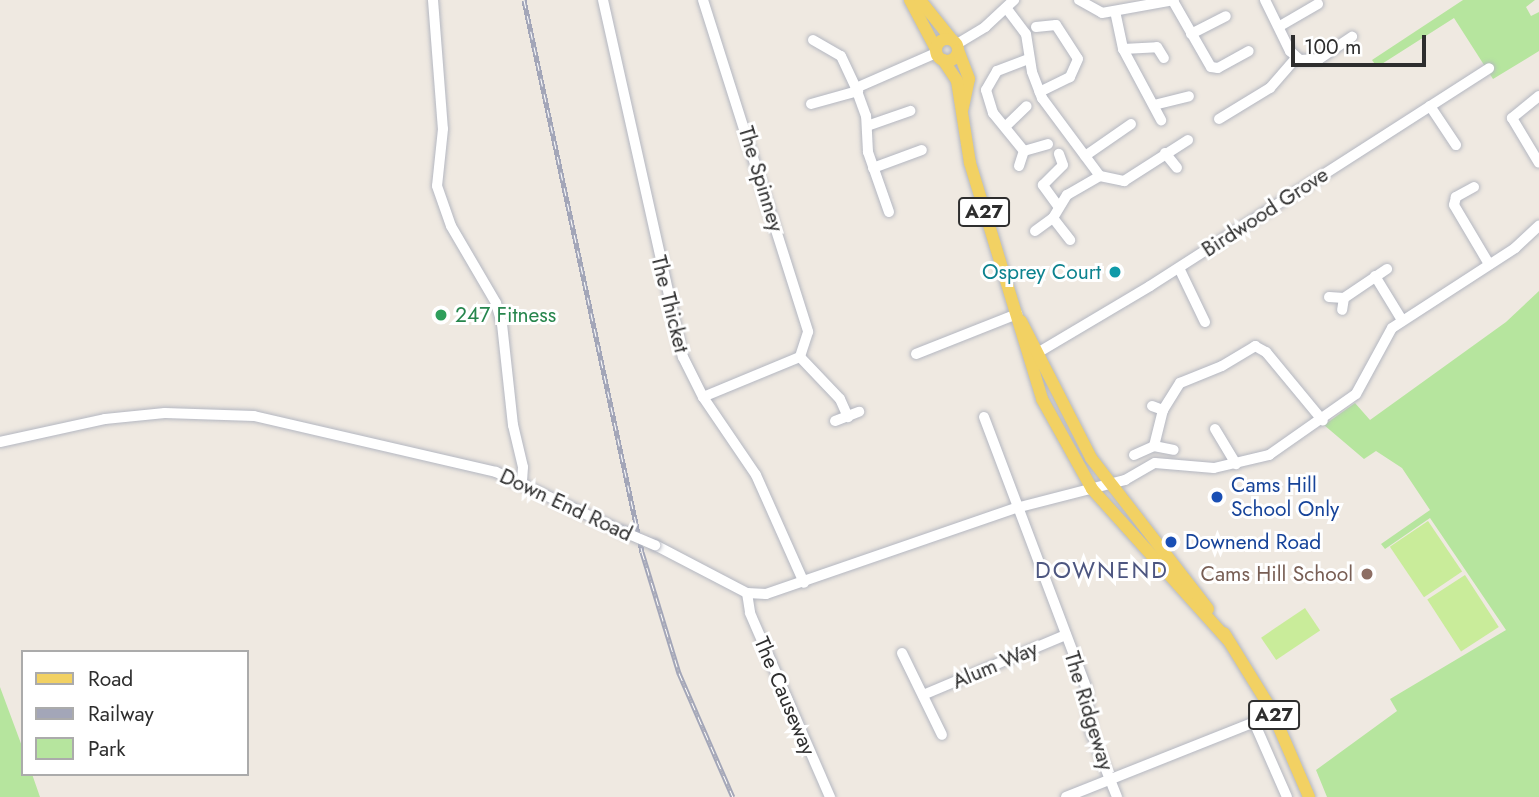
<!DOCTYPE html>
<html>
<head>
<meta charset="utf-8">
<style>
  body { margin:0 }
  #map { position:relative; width:1539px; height:797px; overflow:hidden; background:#efe9e1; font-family:Jost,sans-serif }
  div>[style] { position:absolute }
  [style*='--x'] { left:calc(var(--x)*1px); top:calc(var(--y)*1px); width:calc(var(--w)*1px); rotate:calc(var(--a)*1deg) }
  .green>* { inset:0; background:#b6e59e }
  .pitch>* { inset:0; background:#c9ec9a; transform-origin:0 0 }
  .roads { filter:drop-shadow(0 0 2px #b4b7c1) drop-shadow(0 0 2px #b4b7c1) }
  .minor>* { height:10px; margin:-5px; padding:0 5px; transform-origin:5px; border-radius:5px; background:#fff }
  .major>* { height:12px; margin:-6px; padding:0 6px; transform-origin:6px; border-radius:6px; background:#f2d163 }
  .major>.ring { margin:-6px; padding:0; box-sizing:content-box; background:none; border:12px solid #f2d163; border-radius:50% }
  .rail>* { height:5px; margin-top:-2.5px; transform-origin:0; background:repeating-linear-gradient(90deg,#fff 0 8px,#a3a6b8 0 16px); box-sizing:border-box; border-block:2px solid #a3a6b8 }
  .bridges { filter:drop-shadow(0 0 2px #b4b7c1) drop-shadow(0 0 2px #b4b7c1) }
  .minor-bridge>* { height:10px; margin:-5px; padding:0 5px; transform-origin:5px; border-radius:5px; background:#fff }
  .dots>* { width:19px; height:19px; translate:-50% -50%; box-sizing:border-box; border:4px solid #fff; border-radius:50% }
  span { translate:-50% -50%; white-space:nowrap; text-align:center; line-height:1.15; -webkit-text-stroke:6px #fff; paint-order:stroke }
  .shield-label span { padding:2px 5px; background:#fff; border:2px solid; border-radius:5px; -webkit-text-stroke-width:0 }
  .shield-label { font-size:19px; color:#2e2e2e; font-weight:700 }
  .street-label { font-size:21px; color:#2e2e2e }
  .culture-label { font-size:21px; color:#0d838f }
  .right { translate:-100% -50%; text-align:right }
  .leisure-label { font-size:21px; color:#27864d }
  .left { translate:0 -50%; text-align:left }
  .transit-label { font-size:21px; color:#164399 }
  .education-label { font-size:21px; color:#785e54 }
  .neighbourhood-label { font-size:23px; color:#4d5680; letter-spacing:2px }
  .legend { position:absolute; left:21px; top:650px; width:228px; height:126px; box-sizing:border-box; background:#fff; border:2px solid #ababab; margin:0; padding:9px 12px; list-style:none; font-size:21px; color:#2e2e2e }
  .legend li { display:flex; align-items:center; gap:14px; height:35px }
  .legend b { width:35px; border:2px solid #ababab }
  .scale { position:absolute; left:1291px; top:35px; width:135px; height:32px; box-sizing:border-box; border:4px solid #2e2e2e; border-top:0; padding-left:9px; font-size:21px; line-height:24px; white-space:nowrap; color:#2e2e2e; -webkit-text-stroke:5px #fff; paint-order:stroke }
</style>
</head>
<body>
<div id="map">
  <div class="green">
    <i style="clip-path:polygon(1463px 0,1535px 0,1526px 7px,1531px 16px,1539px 12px,1539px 51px,1493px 79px,1454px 18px,1377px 67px,1372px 60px)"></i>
    <i style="clip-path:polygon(1539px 291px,1539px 797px,1327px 797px,1316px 770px,1397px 711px,1390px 699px,1506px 630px,1430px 518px,1385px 549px,1381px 544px,1430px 510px,1402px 468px,1376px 451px,1364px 459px,1324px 425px,1355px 403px,1370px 420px,1506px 322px)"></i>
    <i style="clip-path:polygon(0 687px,23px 749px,23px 774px,32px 774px,40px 797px,0 797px)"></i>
  </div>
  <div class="pitch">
    <i style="left:1428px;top:521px;width:61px;height:46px;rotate:56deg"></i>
    <i style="left:1465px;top:575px;width:62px;height:45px;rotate:57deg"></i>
    <i style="left:1305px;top:608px;width:27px;height:53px;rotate:56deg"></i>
  </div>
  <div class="roads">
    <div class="minor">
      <i style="--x:433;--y:0;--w:129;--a:85.6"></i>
      <i style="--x:443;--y:129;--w:57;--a:96"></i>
      <i style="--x:437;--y:186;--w:42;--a:70.7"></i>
      <i style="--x:451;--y:226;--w:89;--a:59.7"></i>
      <i style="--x:496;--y:303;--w:22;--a:74"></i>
      <i style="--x:502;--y:324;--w:102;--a:83.8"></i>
      <i style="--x:513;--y:425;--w:43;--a:76.6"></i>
      <i style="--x:523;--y:467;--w:16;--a:94"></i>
      <i style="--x:603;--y:0;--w:366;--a:77.4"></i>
      <i style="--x:683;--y:357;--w:45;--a:63.4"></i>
      <i style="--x:703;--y:397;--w:94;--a:55.8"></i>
      <i style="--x:756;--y:475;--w:118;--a:66"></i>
      <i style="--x:703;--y:0;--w:348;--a:72.4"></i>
      <i style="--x:808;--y:332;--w:26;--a:108"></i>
      <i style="--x:800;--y:357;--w:58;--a:46.4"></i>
      <i style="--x:840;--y:399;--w:20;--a:66"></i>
      <i style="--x:1079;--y:0;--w:26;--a:29"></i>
      <i style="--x:1102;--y:13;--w:73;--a:-10.2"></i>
      <i style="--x:1265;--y:0;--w:57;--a:63.9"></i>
      <i style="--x:1290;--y:51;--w:13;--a:42"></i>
      <i style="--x:1300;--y:60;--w:19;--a:-3"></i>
      <i style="--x:1319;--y:59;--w:40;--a:-34"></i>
      <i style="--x:1173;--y:1;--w:76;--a:60.1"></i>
      <i style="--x:1211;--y:67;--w:7;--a:8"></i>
      <i style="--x:1218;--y:68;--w:35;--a:-29"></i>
      <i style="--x:1007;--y:9;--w:31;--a:53"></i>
      <i style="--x:1026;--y:34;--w:38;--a:81"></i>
      <i style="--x:1032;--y:72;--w:28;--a:69"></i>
      <i style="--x:1042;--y:98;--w:97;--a:53.4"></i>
      <i style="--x:1100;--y:176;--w:25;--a:12"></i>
      <i style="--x:1124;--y:181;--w:76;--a:-32.6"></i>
      <i style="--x:1115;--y:11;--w:39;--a:78"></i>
      <i style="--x:1123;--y:49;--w:81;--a:61.8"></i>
      <i style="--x:1280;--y:26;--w:44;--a:-30.1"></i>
      <i style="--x:1036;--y:27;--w:20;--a:-6"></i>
      <i style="--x:1056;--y:25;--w:40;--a:57.1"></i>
      <i style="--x:1078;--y:59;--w:20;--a:114"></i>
      <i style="--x:1070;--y:77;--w:34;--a:154"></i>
      <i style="--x:1191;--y:34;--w:39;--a:-27"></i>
      <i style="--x:813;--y:40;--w:32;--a:30"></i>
      <i style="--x:841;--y:56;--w:35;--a:65"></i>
      <i style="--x:957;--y:44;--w:33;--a:-31"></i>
      <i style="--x:985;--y:27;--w:40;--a:-43"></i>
      <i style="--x:1123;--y:49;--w:34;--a:-3"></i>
      <i style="--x:1157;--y:47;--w:13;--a:58"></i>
      <i style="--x:1539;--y:96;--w:35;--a:141"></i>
      <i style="--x:1512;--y:118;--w:52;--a:59"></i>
      <i style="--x:811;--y:104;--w:49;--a:-15.5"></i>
      <i style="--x:1154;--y:105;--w:36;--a:-14"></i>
      <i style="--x:1430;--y:106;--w:47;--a:56.3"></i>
      <i style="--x:1219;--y:119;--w:60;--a:-31.3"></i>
      <i style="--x:1270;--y:88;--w:40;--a:-49"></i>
      <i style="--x:867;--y:126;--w:46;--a:-19.2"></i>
      <i style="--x:1005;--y:127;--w:30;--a:-44"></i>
      <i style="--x:1024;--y:151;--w:49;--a:-129.2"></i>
      <i style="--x:993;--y:113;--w:24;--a:-107"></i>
      <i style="--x:986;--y:90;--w:22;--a:-60"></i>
      <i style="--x:997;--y:71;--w:34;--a:-21"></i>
      <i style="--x:1165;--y:153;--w:19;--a:51"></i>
      <i style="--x:1085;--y:156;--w:56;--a:-34.8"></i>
      <i style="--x:1019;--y:166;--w:16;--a:-72"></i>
      <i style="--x:1024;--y:151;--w:25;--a:-16"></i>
      <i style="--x:873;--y:168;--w:52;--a:-20.2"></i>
      <i style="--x:1474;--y:187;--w:21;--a:151"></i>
      <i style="--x:1456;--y:197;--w:8;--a:104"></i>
      <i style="--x:1454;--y:205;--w:69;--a:59.3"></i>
      <i style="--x:1058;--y:206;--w:26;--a:-126"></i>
      <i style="--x:1043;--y:185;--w:28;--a:-45"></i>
      <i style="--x:1063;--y:165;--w:12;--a:-110"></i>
      <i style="--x:889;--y:212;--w:64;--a:-109.3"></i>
      <i style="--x:868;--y:152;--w:36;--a:-93"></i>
      <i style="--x:866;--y:116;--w:30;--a:-110"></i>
      <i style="--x:856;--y:88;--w:87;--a:-23.6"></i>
      <i style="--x:1053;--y:218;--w:28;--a:52"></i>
      <i style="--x:1035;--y:231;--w:22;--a:-36"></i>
      <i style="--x:1053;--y:218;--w:27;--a:-59"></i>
      <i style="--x:1067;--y:195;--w:38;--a:-30"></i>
      <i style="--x:1179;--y:268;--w:60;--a:64.3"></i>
      <i style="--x:1375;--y:276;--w:52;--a:58.5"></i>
      <i style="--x:1329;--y:297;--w:15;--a:4"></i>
      <i style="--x:1344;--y:298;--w:12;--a:99"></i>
      <i style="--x:1344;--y:298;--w:52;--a:-34"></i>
      <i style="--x:1039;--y:352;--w:129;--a:-30.7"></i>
      <i style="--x:1150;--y:286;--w:403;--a:-32.7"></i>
      <i style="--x:916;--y:354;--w:109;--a:-21.6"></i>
      <i style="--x:703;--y:397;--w:105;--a:-22.4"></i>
      <i style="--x:1152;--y:406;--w:12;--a:20"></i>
      <i style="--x:984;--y:417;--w:289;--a:69.3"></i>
      <i style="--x:1086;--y:687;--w:45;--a:83.7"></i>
      <i style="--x:1091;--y:732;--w:70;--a:68.2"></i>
      <i style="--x:835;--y:421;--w:26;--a:-21"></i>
      <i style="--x:1215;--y:429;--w:41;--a:59"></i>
      <i style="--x:0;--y:442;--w:107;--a:-12.4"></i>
      <i style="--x:105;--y:419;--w:60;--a:-5.7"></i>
      <i style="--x:165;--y:413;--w:89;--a:1.9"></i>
      <i style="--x:254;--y:416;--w:248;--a:13"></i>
      <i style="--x:496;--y:472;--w:141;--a:25.1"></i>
      <i style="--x:1154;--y:446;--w:37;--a:-76"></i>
      <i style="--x:1163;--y:410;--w:32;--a:-58"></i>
      <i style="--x:1180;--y:383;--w:45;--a:-22"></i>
      <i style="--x:1222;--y:366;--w:39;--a:-31"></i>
      <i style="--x:1255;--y:346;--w:13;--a:29"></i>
      <i style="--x:1266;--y:352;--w:89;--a:50.4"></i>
      <i style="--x:1134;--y:455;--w:22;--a:-24"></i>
      <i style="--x:1154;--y:446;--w:20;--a:11"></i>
      <i style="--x:655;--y:545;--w:104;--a:27.6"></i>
      <i style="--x:747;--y:593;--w:19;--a:3"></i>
      <i style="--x:766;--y:594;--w:264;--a:-19"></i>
      <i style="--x:1016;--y:508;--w:113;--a:-14.4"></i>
      <i style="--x:1125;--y:480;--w:34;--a:-30"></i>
      <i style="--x:1155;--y:463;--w:59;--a:4.8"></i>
      <i style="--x:1214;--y:468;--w:57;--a:-13.3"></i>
      <i style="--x:1269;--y:455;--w:106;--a:-35"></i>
      <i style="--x:1356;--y:394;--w:75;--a:-61.4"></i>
      <i style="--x:1392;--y:328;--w:147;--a:-33"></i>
      <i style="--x:1515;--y:248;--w:33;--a:-43"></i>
      <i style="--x:747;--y:593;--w:20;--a:81"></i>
      <i style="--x:750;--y:613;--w:201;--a:66.5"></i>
      <i style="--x:902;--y:653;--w:91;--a:64"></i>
      <i style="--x:923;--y:695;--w:155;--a:-22.8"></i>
      <i style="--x:1066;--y:797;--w:202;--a:-21.7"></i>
      <i style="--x:1254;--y:722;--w:82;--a:66.3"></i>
    </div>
    <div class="major">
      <i style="--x:910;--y:0;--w:55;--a:62"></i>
      <i style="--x:920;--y:0;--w:51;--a:51.3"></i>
      <i class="ring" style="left:936px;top:39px;width:10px;height:10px"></i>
      <i style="--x:958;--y:50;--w:31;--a:69"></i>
      <i style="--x:969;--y:79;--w:30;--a:102"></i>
      <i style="--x:943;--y:60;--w:25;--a:56"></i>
      <i style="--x:957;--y:81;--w:83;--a:81"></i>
      <i style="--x:970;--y:163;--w:247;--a:73"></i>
      <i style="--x:1042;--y:399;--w:103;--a:60.9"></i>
      <i style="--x:1092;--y:489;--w:202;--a:48"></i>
      <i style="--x:1021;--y:321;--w:154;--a:62.9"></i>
      <i style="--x:1091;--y:458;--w:191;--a:52.2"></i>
      <i style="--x:1224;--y:633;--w:89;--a:58.3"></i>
      <i style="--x:1271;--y:709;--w:96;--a:66.6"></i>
    </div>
  </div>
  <div class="rail">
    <i style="--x:524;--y:0;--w:564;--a:77.93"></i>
    <i style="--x:642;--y:552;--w:127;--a:73"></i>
    <i style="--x:679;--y:673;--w:135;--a:66.5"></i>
  </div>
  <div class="bridges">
    <div class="minor-bridge">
      <i style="--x:624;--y:532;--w:34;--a:23"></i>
    </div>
  </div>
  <div class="dots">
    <i style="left:1115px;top:272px;background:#0f9aa8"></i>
    <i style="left:441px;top:315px;background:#2e9e5b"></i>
    <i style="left:1217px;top:497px;background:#1a4fb4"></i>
    <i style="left:1171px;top:542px;background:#1a4fb4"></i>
    <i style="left:1367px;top:574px;background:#8d6e63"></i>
  </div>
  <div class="shield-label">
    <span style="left:984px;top:212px">A27</span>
    <span style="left:1274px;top:715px">A27</span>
  </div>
  <div class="street-label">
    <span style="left:761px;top:179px;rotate:73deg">The Spinney</span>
    <span style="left:1265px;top:212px;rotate:-33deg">Birdwood Grove</span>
    <span style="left:670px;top:304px;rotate:76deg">The Thicket</span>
    <span style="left:566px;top:505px;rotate:25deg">Down End Road</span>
    <span style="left:995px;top:665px;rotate:-23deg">Alum Way</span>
    <span style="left:785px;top:696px;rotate:67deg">The Causeway</span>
    <span style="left:1089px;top:711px;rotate:73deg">The Ridgeway</span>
  </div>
  <div class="culture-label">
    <span class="right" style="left:1101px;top:272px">Osprey Court</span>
  </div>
  <div class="leisure-label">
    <span class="left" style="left:455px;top:315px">247 Fitness</span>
  </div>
  <div class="transit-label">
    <span class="left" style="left:1231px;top:497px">Cams Hill<br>School Only</span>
    <span class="left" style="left:1185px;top:542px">Downend Road</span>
  </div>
  <div class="education-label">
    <span class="right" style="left:1353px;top:574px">Cams Hill School</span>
  </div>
  <div class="neighbourhood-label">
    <span style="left:1102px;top:570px">DOWNEND</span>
  </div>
  <ul class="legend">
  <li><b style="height:9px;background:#f2d163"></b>Road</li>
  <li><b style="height:9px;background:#a3a6b8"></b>Railway</li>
  <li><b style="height:19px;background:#b6e59e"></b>Park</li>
  </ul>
  <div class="scale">100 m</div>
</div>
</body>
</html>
